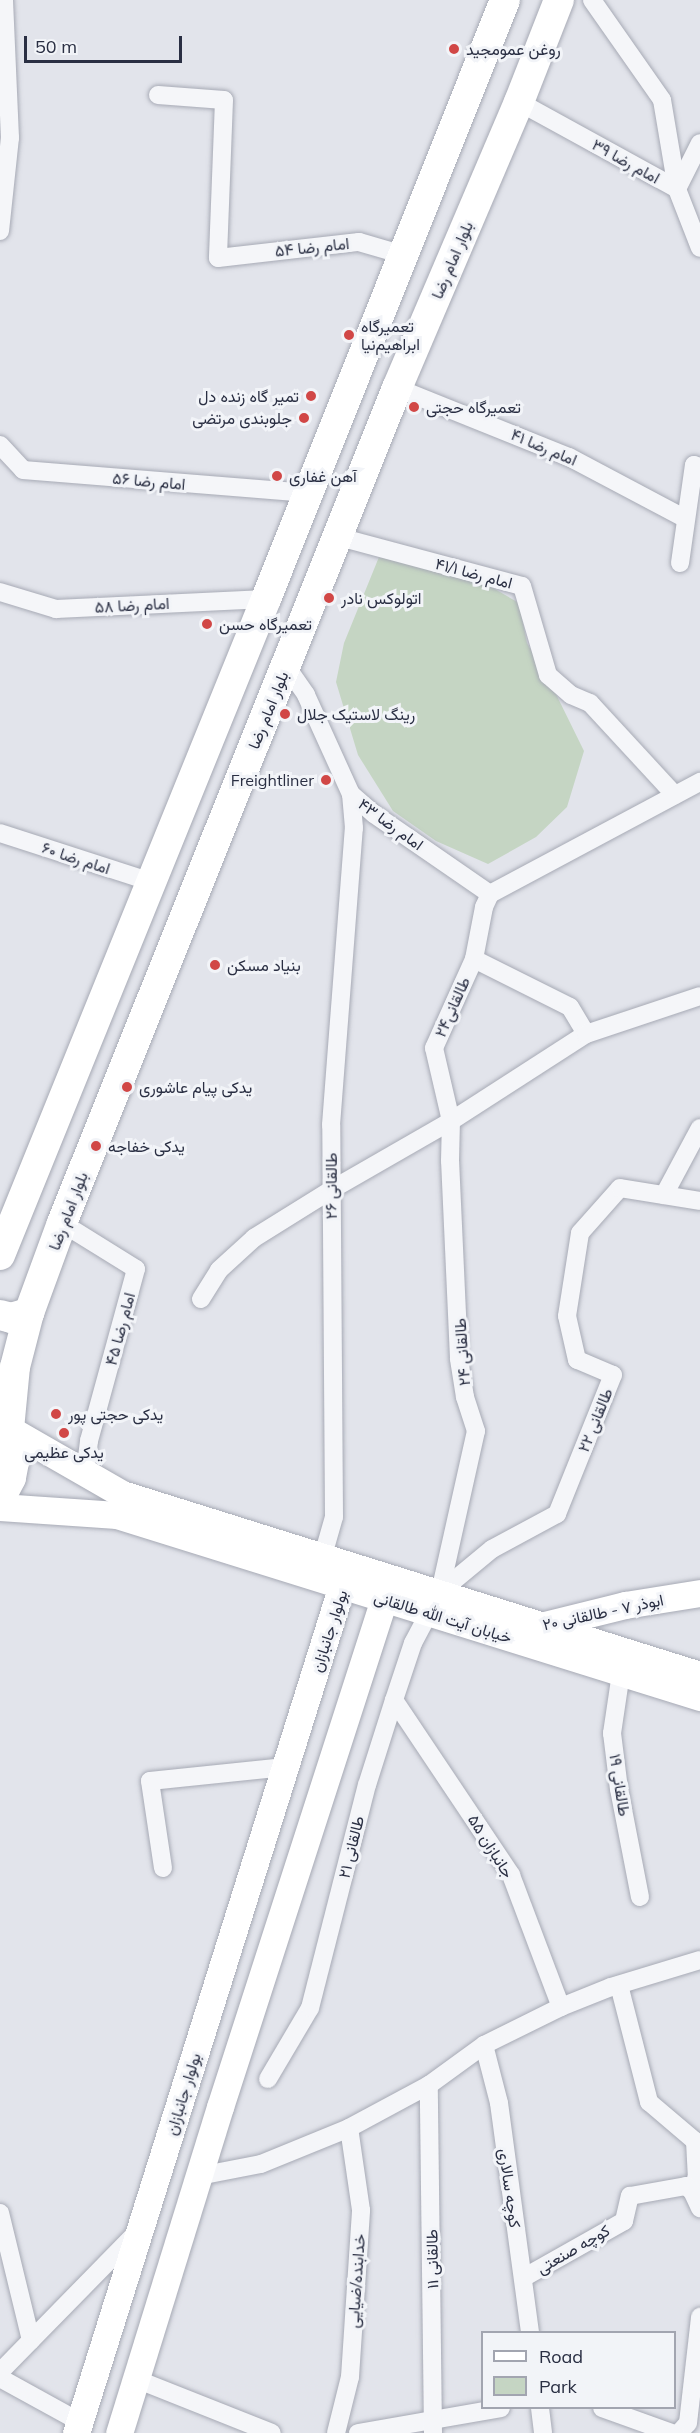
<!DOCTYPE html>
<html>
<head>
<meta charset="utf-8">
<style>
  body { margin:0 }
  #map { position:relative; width:700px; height:2433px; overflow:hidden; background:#e2e4eb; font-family:Mulish,Vazirmatn,sans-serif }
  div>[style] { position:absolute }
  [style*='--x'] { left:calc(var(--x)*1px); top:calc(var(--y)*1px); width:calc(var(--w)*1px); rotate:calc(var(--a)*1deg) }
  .green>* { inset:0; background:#c5d5c3 }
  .roads { filter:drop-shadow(0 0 2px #a7aab5) drop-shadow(0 0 2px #a7aab5) }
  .street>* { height:18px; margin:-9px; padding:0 9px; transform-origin:9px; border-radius:9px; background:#f5f6f9 }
  .secondary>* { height:27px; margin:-13.5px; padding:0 13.5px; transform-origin:13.5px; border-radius:13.5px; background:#fff }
  .primary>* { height:30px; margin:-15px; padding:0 15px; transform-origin:15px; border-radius:15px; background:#fff }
  .dots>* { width:16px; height:16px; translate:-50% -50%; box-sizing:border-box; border:3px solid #f2f4f8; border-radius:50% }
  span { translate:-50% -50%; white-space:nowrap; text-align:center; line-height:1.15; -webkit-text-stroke:6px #f2f4f8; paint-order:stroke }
  .poi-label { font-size:16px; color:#2a2f43 }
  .left { translate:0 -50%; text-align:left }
  .right { translate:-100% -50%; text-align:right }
  .street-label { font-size:16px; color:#2a2f43 }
  .legend { position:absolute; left:481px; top:2331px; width:195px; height:78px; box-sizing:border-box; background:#f2f4f8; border:2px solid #a2a5b0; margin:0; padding:8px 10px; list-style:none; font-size:18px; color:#2a2f43 }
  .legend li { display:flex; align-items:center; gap:12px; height:30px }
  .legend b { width:30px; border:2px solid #a2a5b0 }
  .scale { position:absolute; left:24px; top:36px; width:158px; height:27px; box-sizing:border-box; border:3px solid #2a2f43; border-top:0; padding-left:8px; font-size:18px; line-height:21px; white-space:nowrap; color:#2a2f43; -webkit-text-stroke:4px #f2f4f8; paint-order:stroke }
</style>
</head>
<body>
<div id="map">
  <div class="green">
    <i style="clip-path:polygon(379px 557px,479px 580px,519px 603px,527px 643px,553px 688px,584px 751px,567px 807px,536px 837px,488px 864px,436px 841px,393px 811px,358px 755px,336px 682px,344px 643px)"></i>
  </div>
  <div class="roads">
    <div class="street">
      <i style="--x:592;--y:0;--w:122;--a:55"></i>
      <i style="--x:662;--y:100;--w:90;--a:80.4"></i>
      <i style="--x:677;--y:189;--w:63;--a:68.7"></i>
      <i style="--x:158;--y:95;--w:66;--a:4.3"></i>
      <i style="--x:224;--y:100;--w:158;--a:92.2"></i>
      <i style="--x:218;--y:258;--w:142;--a:-6.5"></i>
      <i style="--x:359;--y:242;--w:47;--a:16.1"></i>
      <i style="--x:519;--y:102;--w:180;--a:28.8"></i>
      <i style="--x:677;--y:189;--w:51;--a:-63.4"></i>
      <i style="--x:0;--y:231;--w:94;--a:-83.9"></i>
      <i style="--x:10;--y:138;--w:138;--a:-92.5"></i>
      <i style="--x:397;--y:388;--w:185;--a:21.9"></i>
      <i style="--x:569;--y:457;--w:130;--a:27.9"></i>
      <i style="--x:0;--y:445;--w:34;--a:47"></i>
      <i style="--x:23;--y:470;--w:286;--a:4.6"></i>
      <i style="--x:339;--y:537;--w:189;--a:15"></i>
      <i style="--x:522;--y:586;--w:93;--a:73.7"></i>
      <i style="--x:548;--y:675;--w:30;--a:41"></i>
      <i style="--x:571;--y:695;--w:21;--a:23"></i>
      <i style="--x:590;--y:703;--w:125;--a:47.3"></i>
      <i style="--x:680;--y:563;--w:99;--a:-81.9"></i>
      <i style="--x:694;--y:465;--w:6;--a:18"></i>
      <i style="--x:0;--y:592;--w:59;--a:16.9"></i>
      <i style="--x:56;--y:609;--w:210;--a:-2.7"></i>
      <i style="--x:286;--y:666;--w:35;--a:55"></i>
      <i style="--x:306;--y:695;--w:109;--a:65.6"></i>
      <i style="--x:351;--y:794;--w:30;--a:41"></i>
      <i style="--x:374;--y:814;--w:141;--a:34.6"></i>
      <i style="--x:0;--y:833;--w:160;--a:17.9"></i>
      <i style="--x:490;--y:894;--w:238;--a:-28.1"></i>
      <i style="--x:474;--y:959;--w:107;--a:26.6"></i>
      <i style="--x:570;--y:1007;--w:31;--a:59"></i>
      <i style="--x:664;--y:1195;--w:76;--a:-61.8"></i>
      <i style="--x:62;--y:1223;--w:87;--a:31.9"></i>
      <i style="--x:136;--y:1269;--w:178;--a:105.3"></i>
      <i style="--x:89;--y:1441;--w:32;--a:97"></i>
      <i style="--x:201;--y:1299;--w:34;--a:-58"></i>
      <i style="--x:219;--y:1270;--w:47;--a:-42.4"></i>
      <i style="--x:254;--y:1238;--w:91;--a:-31.9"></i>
      <i style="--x:331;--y:1190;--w:138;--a:-29.9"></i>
      <i style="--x:451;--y:1121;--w:161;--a:-32.8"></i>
      <i style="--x:586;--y:1034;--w:120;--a:-18.4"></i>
      <i style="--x:320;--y:1566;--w:51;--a:-74.1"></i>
      <i style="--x:334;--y:1517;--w:392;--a:-90.4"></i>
      <i style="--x:331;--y:1125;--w:298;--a:-85.6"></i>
      <i style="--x:354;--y:828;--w:34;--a:-95"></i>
      <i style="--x:440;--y:1592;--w:67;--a:-39.6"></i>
      <i style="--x:492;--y:1549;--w:74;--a:-28.3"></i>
      <i style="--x:557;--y:1514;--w:150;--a:-68.1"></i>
      <i style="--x:613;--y:1375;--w:39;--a:-157"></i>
      <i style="--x:577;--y:1360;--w:45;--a:-102.8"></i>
      <i style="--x:567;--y:1316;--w:84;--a:-81.1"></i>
      <i style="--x:580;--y:1233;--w:60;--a:-48.4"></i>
      <i style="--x:620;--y:1188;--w:81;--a:9.2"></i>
      <i style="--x:621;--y:1673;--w:61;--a:98.5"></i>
      <i style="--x:612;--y:1733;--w:56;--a:82.9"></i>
      <i style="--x:619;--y:1789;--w:110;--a:79"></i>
      <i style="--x:394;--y:1700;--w:211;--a:56.2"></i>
      <i style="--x:511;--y:1875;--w:141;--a:69.3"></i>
      <i style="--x:163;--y:1868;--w:88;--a:-98.5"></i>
      <i style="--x:150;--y:1781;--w:136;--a:-5.9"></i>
      <i style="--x:619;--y:1985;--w:121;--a:75.6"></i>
      <i style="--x:649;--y:2102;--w:60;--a:40.3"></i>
      <i style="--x:695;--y:2141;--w:35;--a:87"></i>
      <i style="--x:697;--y:2176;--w:16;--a:108"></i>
      <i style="--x:484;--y:2045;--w:60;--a:75.5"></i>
      <i style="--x:499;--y:2103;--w:231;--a:82.3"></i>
      <i style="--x:268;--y:2079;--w:82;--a:-59.4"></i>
      <i style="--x:310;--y:2008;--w:230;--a:-75.7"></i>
      <i style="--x:367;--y:1785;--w:89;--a:-72.4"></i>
      <i style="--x:394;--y:1700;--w:60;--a:-71.6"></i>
      <i style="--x:413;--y:1643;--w:58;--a:-62.1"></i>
      <i style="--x:440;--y:1592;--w:165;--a:-77.4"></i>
      <i style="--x:476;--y:1431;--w:36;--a:-108"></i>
      <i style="--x:465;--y:1397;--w:39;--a:-99"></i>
      <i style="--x:459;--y:1358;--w:197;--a:-92.6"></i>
      <i style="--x:450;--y:1161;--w:40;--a:-88.6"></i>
      <i style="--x:451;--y:1121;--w:75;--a:-103.1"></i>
      <i style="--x:434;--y:1048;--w:98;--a:-65.8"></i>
      <i style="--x:474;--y:959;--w:53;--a:-79.1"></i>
      <i style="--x:484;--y:907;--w:14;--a:-65"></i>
      <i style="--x:199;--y:2176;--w:63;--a:-11"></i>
      <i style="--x:261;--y:2164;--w:95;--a:-22.2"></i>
      <i style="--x:349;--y:2128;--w:91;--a:-28.3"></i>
      <i style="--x:0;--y:2213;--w:131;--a:76.3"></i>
      <i style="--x:523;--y:2278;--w:116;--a:-29.4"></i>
      <i style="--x:624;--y:2221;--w:26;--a:-77"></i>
      <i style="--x:630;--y:2196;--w:57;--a:-10.1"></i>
      <i style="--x:686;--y:2186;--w:8;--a:40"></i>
      <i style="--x:692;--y:2191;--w:19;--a:65"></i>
      <i style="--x:0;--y:2372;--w:193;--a:-45.6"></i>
      <i style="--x:0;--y:2378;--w:91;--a:28.8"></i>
      <i style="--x:136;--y:2379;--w:146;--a:21.7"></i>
      <i style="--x:540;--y:2408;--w:25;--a:83"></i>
      <i style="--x:602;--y:2408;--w:74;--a:19.7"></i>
      <i style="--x:336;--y:2433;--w:58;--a:-76"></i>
      <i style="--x:350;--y:2377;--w:167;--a:-86.2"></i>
      <i style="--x:361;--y:2210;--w:83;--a:-98.3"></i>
      <i style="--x:358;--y:2433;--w:145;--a:-9.9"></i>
      <i style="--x:433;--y:2433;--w:348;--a:-90.7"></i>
      <i style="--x:429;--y:2085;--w:68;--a:-36"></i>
      <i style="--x:484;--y:2045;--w:86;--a:-26.3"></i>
      <i style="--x:561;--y:2007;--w:54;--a:-21.8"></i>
      <i style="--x:611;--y:1987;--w:93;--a:-16.9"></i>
      <i style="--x:679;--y:2433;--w:13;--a:-48"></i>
      <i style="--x:688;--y:2423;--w:107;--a:-83.5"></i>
    </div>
    <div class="secondary">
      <i style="--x:9;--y:1429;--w:130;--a:29.9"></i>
      <i style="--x:122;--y:1494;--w:606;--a:17.39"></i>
      <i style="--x:0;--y:1507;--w:117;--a:3.9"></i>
      <i style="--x:117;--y:1515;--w:611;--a:17.34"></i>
      <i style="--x:540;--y:1626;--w:88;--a:-13.9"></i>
      <i style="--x:625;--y:1605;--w:76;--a:-9.1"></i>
      <i style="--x:76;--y:2433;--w:889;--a:-72.58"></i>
      <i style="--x:342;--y:1585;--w:31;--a:-25"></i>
      <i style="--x:370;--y:1572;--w:30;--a:63"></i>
      <i style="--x:384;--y:1599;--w:534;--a:107.89"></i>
      <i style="--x:220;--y:2107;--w:341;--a:107.2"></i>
    </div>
    <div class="primary">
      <i style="--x:0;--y:1255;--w:708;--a:-67.93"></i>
      <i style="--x:266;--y:599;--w:645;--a:-68.25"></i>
      <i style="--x:0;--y:1315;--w:11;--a:15"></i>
      <i style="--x:11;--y:1318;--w:19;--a:-16"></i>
      <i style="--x:0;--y:1415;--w:17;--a:57"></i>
      <i style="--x:9;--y:1429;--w:33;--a:81"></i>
      <i style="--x:14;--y:1462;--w:16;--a:101"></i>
      <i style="--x:11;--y:1478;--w:24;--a:118"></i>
      <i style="--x:9;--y:1429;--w:62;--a:-84.5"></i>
      <i style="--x:15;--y:1367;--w:56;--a:-75.5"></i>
      <i style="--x:29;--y:1313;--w:96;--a:-69.9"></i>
      <i style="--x:62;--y:1223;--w:900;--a:-68.14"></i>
      <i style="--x:397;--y:388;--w:311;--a:-66.9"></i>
      <i style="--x:519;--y:102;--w:110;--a:-68.6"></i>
    </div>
  </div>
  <div class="dots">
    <i style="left:454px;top:49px;background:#d14746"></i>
    <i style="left:349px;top:335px;background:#d14746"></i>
    <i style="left:311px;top:396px;background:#d14746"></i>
    <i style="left:414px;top:407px;background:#d14746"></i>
    <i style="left:304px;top:418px;background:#d14746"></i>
    <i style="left:277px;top:476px;background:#d14746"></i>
    <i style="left:329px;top:598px;background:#d14746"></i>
    <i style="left:207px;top:624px;background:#d14746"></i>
    <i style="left:285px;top:714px;background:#d14746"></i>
    <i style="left:326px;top:780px;background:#d14746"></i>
    <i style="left:215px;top:965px;background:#d14746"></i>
    <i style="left:127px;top:1087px;background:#d14746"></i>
    <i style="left:96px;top:1146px;background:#d14746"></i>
    <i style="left:56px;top:1414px;background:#d14746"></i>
    <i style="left:64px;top:1433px;background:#d14746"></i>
  </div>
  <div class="poi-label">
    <span class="left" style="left:466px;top:49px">روغن عمومجید</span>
    <span class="left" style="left:361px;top:335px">تعمیرگاه<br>ابراهیم‌نیا</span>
    <span class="right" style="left:299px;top:396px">تمیر گاه زنده دل</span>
    <span class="left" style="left:426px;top:407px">تعمیرگاه حجتی</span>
    <span class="right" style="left:292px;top:418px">جلوبندی مرتضی</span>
    <span class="left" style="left:289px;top:476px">آهن غفاری</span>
    <span class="left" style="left:341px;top:598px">اتولوکس نادر</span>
    <span class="left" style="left:219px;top:624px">تعمیرگاه حسن</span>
    <span class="left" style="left:297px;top:714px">رینگ لاستیک جلال</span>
    <span class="right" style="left:314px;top:780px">Freightliner</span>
    <span class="left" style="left:227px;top:965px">بنیاد مسکن</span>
    <span class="left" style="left:139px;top:1087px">یدکی پیام عاشوری</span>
    <span class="left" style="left:108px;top:1146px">یدکی خفاجه</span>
    <span class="left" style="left:68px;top:1414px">یدکی حجتی پور</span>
    <span style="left:64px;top:1452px">یدکی عظیمی</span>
  </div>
  <div class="street-label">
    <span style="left:626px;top:161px;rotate:29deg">امام رضا ۳۹</span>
    <span style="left:312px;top:247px;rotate:-6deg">امام رضا ۵۴</span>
    <span style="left:452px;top:260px;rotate:-67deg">بلوار امام رضا</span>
    <span style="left:544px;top:447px;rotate:23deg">امام رضا ۴۱</span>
    <span style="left:149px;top:481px;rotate:5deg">امام رضا ۵۶</span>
    <span style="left:474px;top:573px;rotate:15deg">امام رضا ۴۱/۱</span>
    <span style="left:132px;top:605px;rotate:-3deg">امام رضا ۵۸</span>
    <span style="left:268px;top:710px;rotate:-68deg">بلوار امام رضا</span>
    <span style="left:391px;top:824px;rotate:36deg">امام رضا ۴۳</span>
    <span style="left:76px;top:858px;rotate:18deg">امام رضا ۶۰</span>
    <span style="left:452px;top:1007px;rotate:-66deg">طالقانی۲۴</span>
    <span style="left:331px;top:1186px;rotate:-90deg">طالقانی ۲۶</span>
    <span style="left:68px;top:1211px;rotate:-69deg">بلوار امام رضا</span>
    <span style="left:120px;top:1329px;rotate:-75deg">امام رضا ۴۵</span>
    <span style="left:462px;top:1352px;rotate:-94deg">طالقانی ۲۴</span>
    <span style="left:595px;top:1420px;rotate:-68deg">طالقانی ۲۲</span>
    <span style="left:603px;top:1612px;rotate:-12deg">ابوذر ۷ - طالقانی ۲۰</span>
    <span style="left:443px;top:1617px;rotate:17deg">خیابان آیت الله طالقانی</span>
    <span style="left:329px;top:1631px;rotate:-72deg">بولوار جانبازان</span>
    <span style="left:620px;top:1785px;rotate:81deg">طالقانی ۱۹</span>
    <span style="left:491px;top:1846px;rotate:58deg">جانبازان ۵۵</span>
    <span style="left:351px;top:1847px;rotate:-76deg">طالقانی ۲۱</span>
    <span style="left:183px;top:2094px;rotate:-73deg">بولوار جانبازان</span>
    <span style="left:510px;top:2188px;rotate:82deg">کوچه سالاری</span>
    <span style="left:573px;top:2249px;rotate:-30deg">کوچه صنعتی</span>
    <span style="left:432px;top:2259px;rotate:-91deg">طالقانی ۱۱</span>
    <span style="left:356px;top:2281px;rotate:-86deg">خدابنده/ضیایی</span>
  </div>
  <ul class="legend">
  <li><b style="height:8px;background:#fff"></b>Road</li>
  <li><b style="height:16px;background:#c5d5c3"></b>Park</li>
  </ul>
  <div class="scale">50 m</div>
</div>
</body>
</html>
